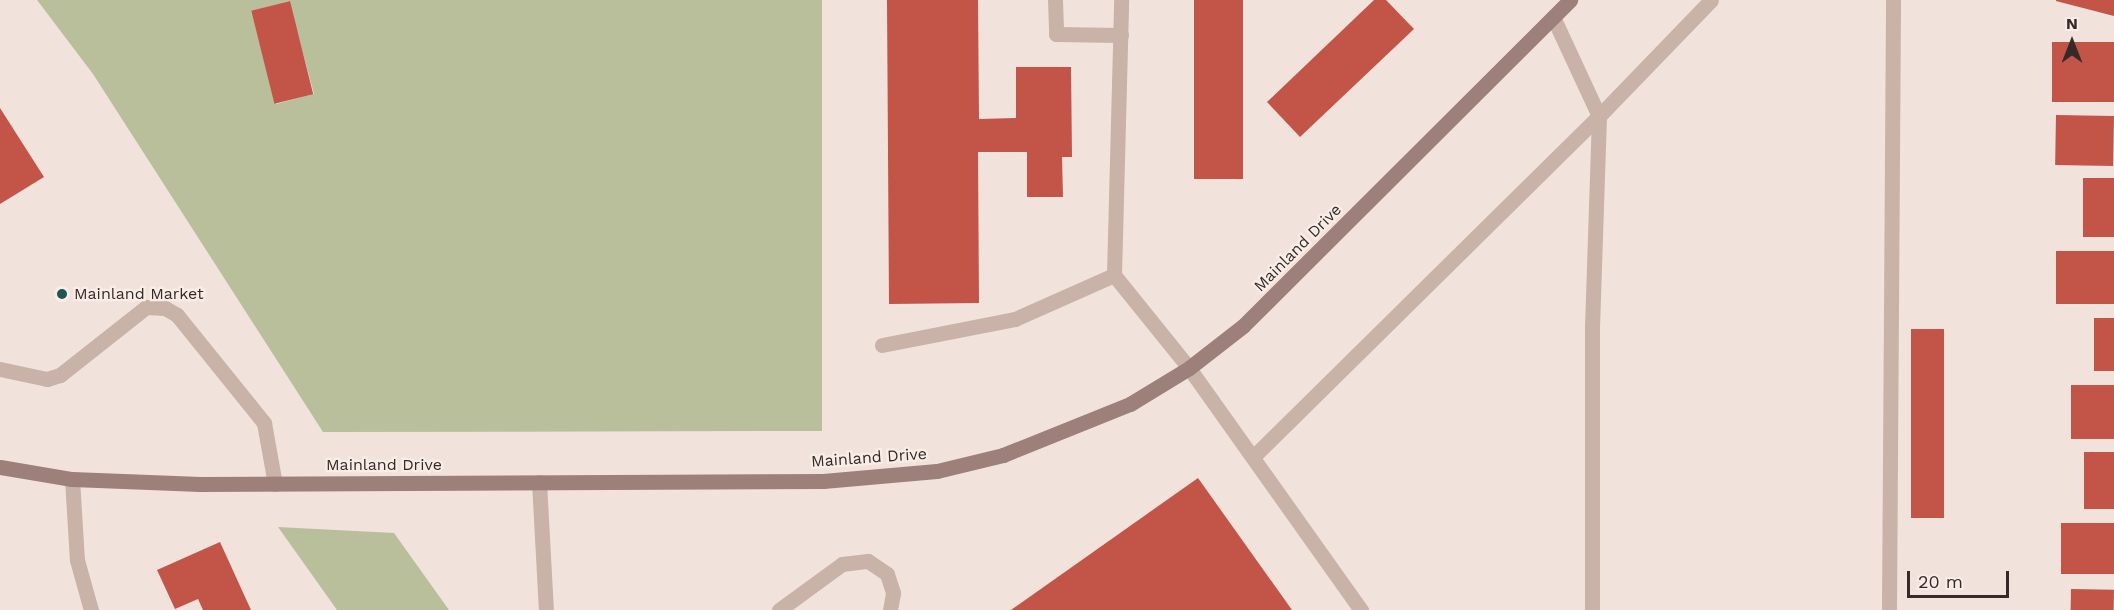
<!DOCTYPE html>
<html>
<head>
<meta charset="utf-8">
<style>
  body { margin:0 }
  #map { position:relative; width:2114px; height:610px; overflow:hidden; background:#f1e3db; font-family:"Work Sans",sans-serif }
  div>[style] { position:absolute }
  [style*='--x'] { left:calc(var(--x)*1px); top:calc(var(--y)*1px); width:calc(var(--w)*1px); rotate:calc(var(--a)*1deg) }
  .green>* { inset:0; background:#b9bf9b }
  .building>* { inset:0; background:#c25448; transform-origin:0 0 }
  .service>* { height:15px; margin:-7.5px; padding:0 7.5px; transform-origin:7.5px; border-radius:7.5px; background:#c9b2a7 }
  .tertiary>* { height:15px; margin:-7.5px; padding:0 7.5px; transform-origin:7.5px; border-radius:7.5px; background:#c9b2a7 }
  .secondary>* { height:15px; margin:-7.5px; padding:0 7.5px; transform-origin:7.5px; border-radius:7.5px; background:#9c8079 }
  .dots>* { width:16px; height:16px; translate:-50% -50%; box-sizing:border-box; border:3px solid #f9eee7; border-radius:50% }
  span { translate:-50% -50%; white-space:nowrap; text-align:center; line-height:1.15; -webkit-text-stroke:4.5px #f9eee7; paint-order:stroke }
  .street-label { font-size:16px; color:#352a28 }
  .poi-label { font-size:16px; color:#352a28 }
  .left { translate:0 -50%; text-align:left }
  .north { position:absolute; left:2042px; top:12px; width:60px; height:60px; -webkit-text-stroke:4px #f9eee7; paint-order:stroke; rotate:0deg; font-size:16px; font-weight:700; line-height:24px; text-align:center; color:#352a28 }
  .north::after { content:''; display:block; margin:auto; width:21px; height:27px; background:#352a28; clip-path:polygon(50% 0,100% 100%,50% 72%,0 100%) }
  .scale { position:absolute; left:1907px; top:571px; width:102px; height:27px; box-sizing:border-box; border:3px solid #352a28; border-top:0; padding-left:8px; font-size:18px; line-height:21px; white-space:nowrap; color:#352a28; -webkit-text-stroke:4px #f9eee7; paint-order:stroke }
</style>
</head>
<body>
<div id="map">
  <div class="green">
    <i style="clip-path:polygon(evenodd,37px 0,822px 0,822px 431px,323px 432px,93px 74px,37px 0,289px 1px,314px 94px,276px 104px,251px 11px,289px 1px)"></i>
    <i style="clip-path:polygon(278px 527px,394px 533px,449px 610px,337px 610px)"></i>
  </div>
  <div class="building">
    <i style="clip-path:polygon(887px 0,978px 0,979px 119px,1016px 118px,1016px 67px,1071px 67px,1072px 157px,1062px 157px,1063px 197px,1027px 197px,1027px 152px,978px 152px,979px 303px,889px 304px)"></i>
    <i style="left:1194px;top:0;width:49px;height:179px"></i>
    <i style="clip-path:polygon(1374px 0,1386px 0,1414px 29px,1300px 137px,1267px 102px)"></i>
    <i style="clip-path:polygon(2114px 0,2114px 16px,2056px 1px,2056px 0)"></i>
    <i style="left:290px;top:1px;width:96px;height:40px;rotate:76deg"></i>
    <i style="left:2052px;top:42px;width:62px;height:60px"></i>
    <i style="clip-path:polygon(0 108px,44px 177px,0 204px)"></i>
    <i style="left:2056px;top:115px;width:58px;height:50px;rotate:1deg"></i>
    <i style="left:2114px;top:178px;width:59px;height:31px;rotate:90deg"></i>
    <i style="left:2056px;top:251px;width:58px;height:53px"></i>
    <i style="left:2094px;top:318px;width:20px;height:53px"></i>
    <i style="left:1911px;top:329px;width:33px;height:189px"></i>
    <i style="left:2114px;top:385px;width:54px;height:43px;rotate:90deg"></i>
    <i style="left:2084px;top:452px;width:30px;height:57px"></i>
    <i style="clip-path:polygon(1198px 478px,1292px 610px,1011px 610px)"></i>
    <i style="left:2114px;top:523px;width:51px;height:53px;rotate:90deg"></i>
    <i style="clip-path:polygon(220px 542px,251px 610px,203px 610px,198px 599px,175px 609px,157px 570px)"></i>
    <i style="left:2071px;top:589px;width:43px;height:21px;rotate:1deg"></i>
  </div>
  <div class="service">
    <i style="--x:1055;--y:0;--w:34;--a:88"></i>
    <i style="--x:1056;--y:34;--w:65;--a:0.9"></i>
    <i style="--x:1553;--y:17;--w:109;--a:65.1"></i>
    <i style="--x:1599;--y:116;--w:209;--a:91.9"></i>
    <i style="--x:1592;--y:325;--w:285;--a:90"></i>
    <i style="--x:1114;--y:275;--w:275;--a:-88.5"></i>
    <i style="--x:882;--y:345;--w:136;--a:-11.1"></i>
    <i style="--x:1015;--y:319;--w:108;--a:-24"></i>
    <i style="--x:1114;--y:275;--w:119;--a:51.1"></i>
    <i style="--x:1189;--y:368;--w:297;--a:54.6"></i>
    <i style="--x:0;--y:369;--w:48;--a:12"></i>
    <i style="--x:47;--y:379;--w:14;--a:-17"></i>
    <i style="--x:60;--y:375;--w:110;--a:-38.3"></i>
    <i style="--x:146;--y:307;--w:19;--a:3"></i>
    <i style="--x:165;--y:308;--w:14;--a:30"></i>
    <i style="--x:177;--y:315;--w:139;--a:51.1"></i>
    <i style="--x:264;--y:423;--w:62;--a:79.8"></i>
    <i style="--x:1253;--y:457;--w:486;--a:-44.6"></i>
    <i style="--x:1599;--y:116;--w:161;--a:-46"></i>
    <i style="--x:539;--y:482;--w:128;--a:86.9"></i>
    <i style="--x:779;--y:610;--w:78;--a:-36.1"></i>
    <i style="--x:842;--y:564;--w:26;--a:-7"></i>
    <i style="--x:868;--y:561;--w:23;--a:34"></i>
    <i style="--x:887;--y:574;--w:20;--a:72"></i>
    <i style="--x:893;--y:593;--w:17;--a:100"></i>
    <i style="--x:1889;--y:610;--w:610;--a:-89.62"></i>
  </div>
  <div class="tertiary">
    <i style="--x:72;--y:479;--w:81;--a:86.5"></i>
    <i style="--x:77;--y:560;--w:52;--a:74.4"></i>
  </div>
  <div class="secondary">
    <i style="--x:0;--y:467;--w:73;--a:9.5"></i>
    <i style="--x:72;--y:479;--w:128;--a:2.2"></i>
    <i style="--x:200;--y:484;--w:623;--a:-0.28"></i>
    <i style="--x:823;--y:481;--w:114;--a:-5"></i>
    <i style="--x:937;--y:471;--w:68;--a:-13.6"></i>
    <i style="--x:1003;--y:455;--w:137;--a:-21.9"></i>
    <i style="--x:1130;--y:404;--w:69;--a:-31.4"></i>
    <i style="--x:1189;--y:368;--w:68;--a:-37.9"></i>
    <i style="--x:1243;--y:326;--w:462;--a:-44.9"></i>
  </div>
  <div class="dots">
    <i style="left:62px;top:294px;background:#1e5651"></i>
  </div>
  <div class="street-label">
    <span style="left:1298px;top:248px;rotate:-45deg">Mainland Drive</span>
    <span style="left:869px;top:458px;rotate:-4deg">Mainland Drive</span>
    <span style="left:384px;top:465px">Mainland Drive</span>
  </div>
  <div class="poi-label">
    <span class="left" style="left:74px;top:294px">Mainland Market</span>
  </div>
  <div class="north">N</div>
  <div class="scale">20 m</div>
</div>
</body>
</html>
